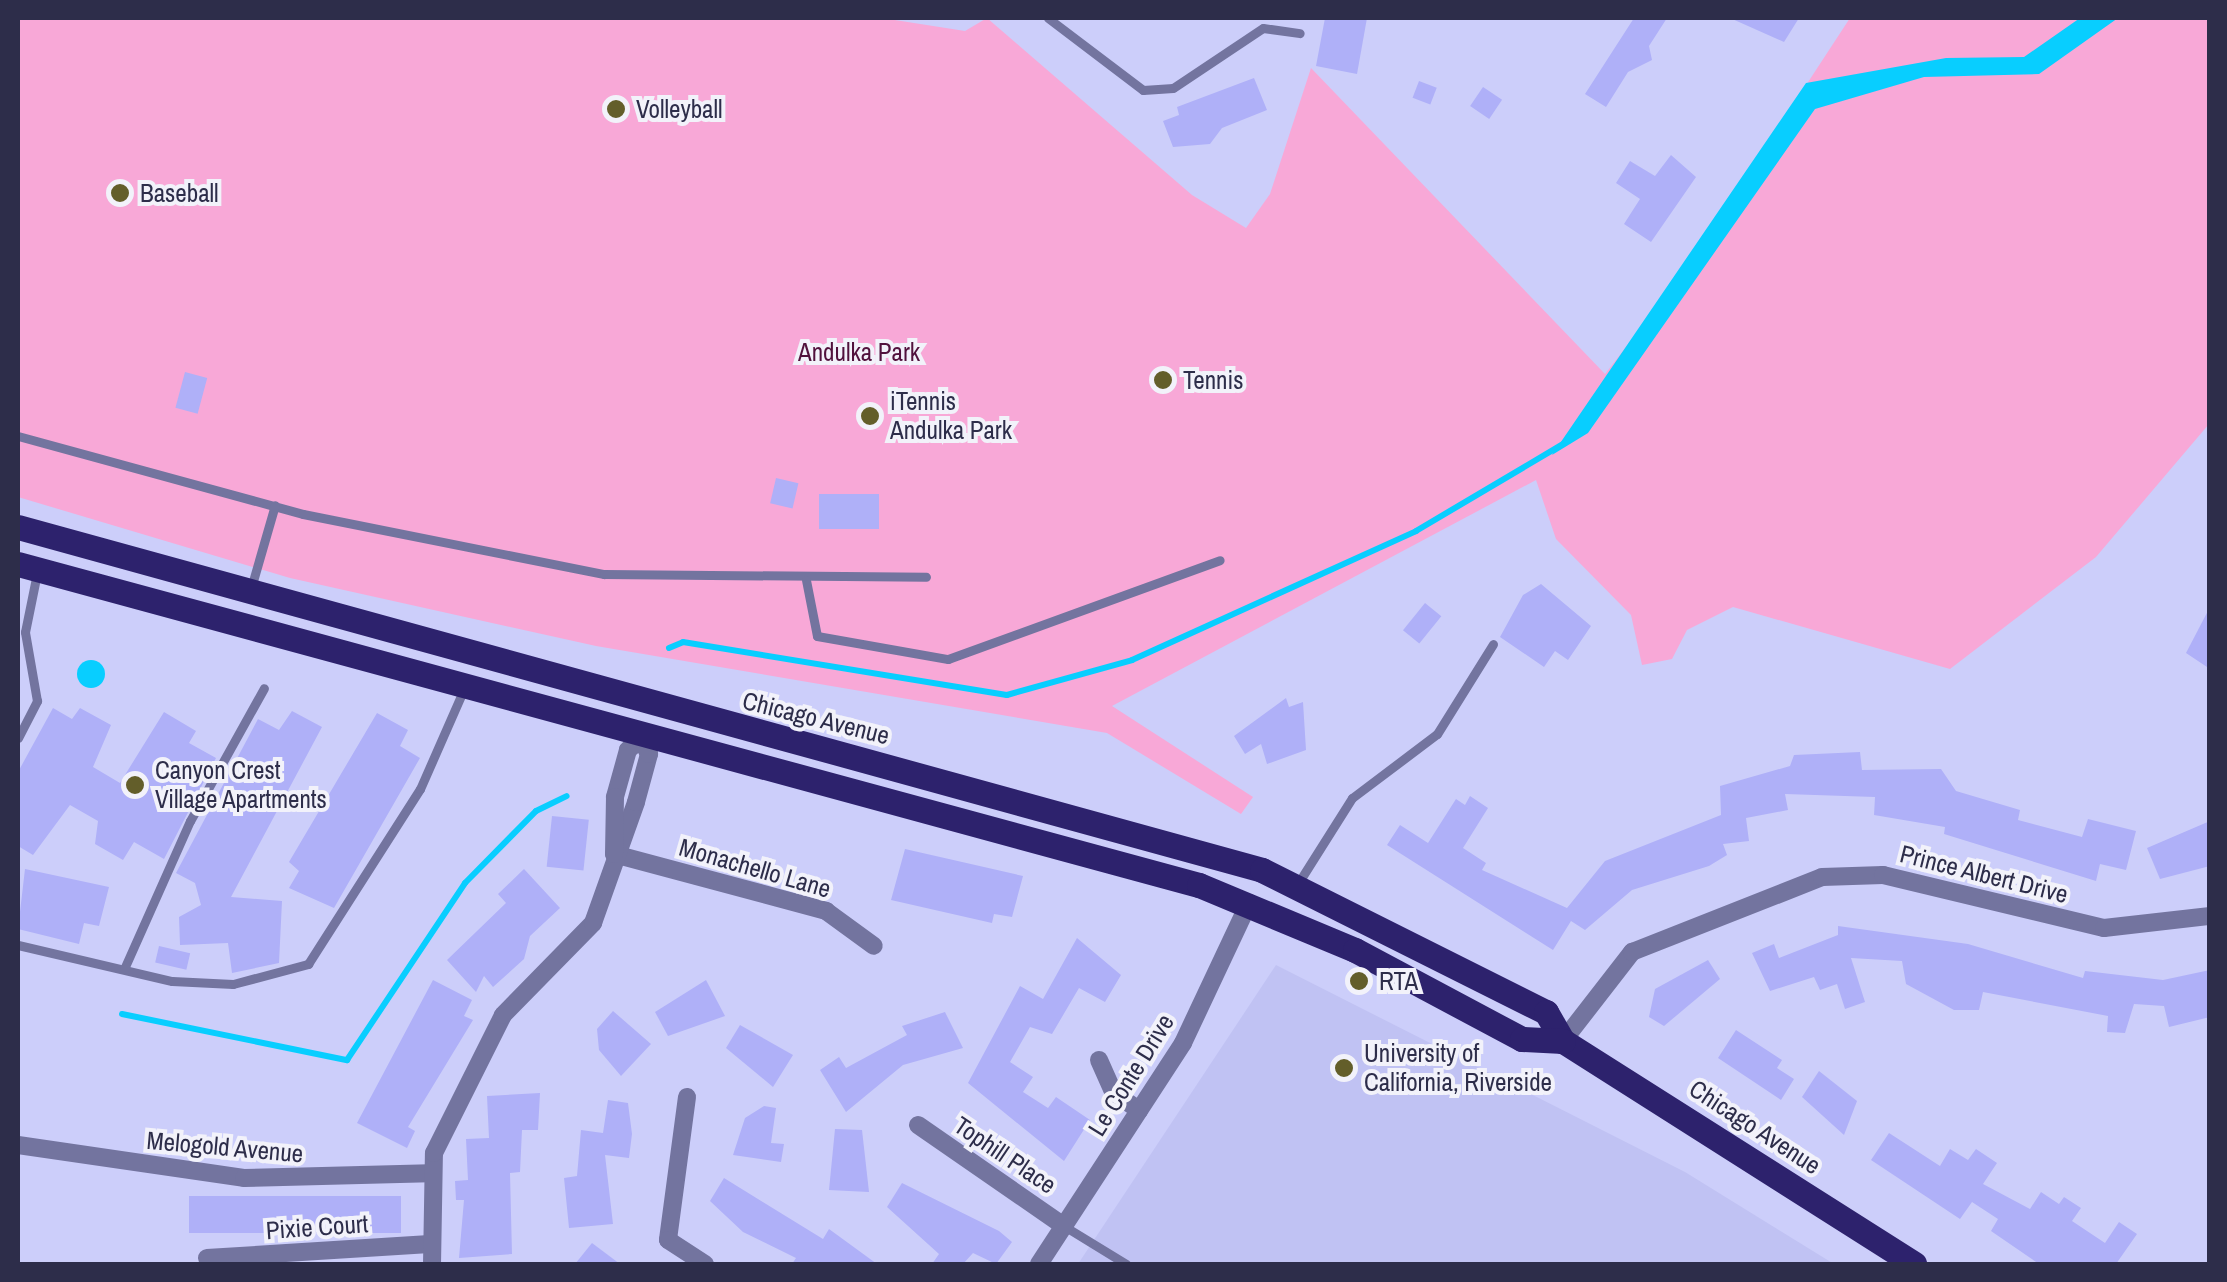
<!DOCTYPE html>
<html>
<head>
<meta charset="utf-8">
<style>
  body { margin:0 }
  #map { position:relative; width:2227px; height:1282px; overflow:hidden; background:#cccefa; font-family:"Archivo Narrow",sans-serif }
  div>[style] { position:absolute }
  [style*='--x'] { left:calc(var(--x)*1px); top:calc(var(--y)*1px); width:calc(var(--w)*1px); rotate:calc(var(--a)*1deg) }
  .built>* { inset:0; background:#c0c2f3 }
  .green>* { inset:0; background:#f8a8d7 }
  .water>* { inset:0; background:#08ceff }
  .round { border-radius:50% }
  .stream>* { height:6px; margin:-3px; padding:0 3px; transform-origin:3px; border-radius:3px; background:#08ceff }
  .building>* { inset:0; background:#afb0f8; transform-origin:0 0 }
  .service>* { height:9px; margin:-4.5px; padding:0 4.5px; transform-origin:4.5px; border-radius:4.5px; background:#73749f }
  .minor>* { height:18px; margin:-9px; padding:0 9px; transform-origin:9px; border-radius:9px; background:#73749f }
  .primary>* { height:25px; margin:-12.5px; padding:0 12.5px; transform-origin:12.5px; border-radius:12.5px; background:#2d226d }
  .dots>* { width:28px; height:28px; translate:-50% -50%; box-sizing:border-box; border:5px solid #f2f2fa; border-radius:50% }
  span { translate:-50% -50%; white-space:nowrap; text-align:center; line-height:1.15; -webkit-text-stroke:8px #f2f2fa; paint-order:stroke }
  .poi-label { font-size:25px; color:#2d2d4a }
  .left { translate:0 -50%; text-align:left }
  .park-label { font-size:25px; color:#51123d }
  .street-label { font-size:25px; color:#2d2d4a }
  .frame { position:absolute; inset:0; border:20px solid #2d2d4a; pointer-events:none }
</style>
</head>
<body>
<div id="map">
  <div class="built">
    <i style="clip-path:polygon(1276px 965px,1685px 1172px,1834px 1264px,1078px 1264px)"></i>
  </div>
  <div class="green">
    <i style="clip-path:polygon(18px 18px,882px 18px,965px 31px,987px 18px,1192px 195px,1246px 228px,1270px 194px,1311px 68px,1605px 374px,1680px 278px,1850px 18px,2209px 18px,2209px 424px,2096px 557px,1950px 669px,1733px 607px,1687px 630px,1672px 659px,1642px 665px,1631px 615px,1556px 539px,1536px 480px,1112px 706px,1253px 797px,1241px 814px,1107px 733px,596px 646px,290px 578px,18px 497px)"></i>
  </div>
  <div class="water">
    <i style="clip-path:polygon(2080px 18px,2118px 18px,2039px 74px,1924px 77px,1815px 109px,1588px 433px,1552px 455px,1806px 83px,1946px 58px,2024px 57px)"></i>
    <i class="round" style="left:77px;top:660px;width:28px;height:28px"></i>
  </div>
  <div class="stream">
    <i style="--x:669;--y:648;--w:15;--a:-23"></i>
    <i style="--x:683;--y:642;--w:328;--a:9.3"></i>
    <i style="--x:1007;--y:695;--w:130;--a:-15.6"></i>
    <i style="--x:1132;--y:660;--w:312;--a:-24.4"></i>
    <i style="--x:1416;--y:531;--w:173;--a:-30.6"></i>
    <i style="--x:122;--y:1014;--w:230;--a:11.6"></i>
    <i style="--x:347;--y:1060;--w:213;--a:-56.3"></i>
    <i style="--x:465;--y:883;--w:101;--a:-45.4"></i>
    <i style="--x:536;--y:811;--w:34;--a:-26"></i>
  </div>
  <div class="building">
    <i style="clip-path:polygon(1325px 18px,1367px 18px,1357px 74px,1316px 66px)"></i>
    <i style="clip-path:polygon(1634px 18px,1667px 18px,1649px 46px,1652px 60px,1628px 72px,1606px 107px,1585px 94px)"></i>
    <i style="clip-path:polygon(1730px 18px,1799px 18px,1784px 42px)"></i>
    <i style="clip-path:polygon(1254px 78px,1267px 110px,1222px 128px,1210px 144px,1173px 147px,1163px 121px,1179px 115px,1177px 107px)"></i>
    <i style="left:1419px;top:81px;width:19px;height:18px;rotate:21deg"></i>
    <i style="left:1483px;top:87px;width:23px;height:23px;rotate:34deg"></i>
    <i style="clip-path:polygon(1671px 155px,1696px 177px,1651px 242px,1624px 224px,1640px 199px,1616px 183px,1630px 161px,1655px 176px)"></i>
    <i style="left:185px;top:372px;width:23px;height:37px;rotate:15deg"></i>
    <i style="left:776px;top:478px;width:23px;height:26px;rotate:13deg"></i>
    <i style="left:819px;top:494px;width:60px;height:35px"></i>
    <i style="clip-path:polygon(1541px 584px,1591px 626px,1568px 660px,1555px 651px,1544px 667px,1500px 637px,1523px 595px)"></i>
    <i style="left:1425px;top:603px;width:21px;height:35px;rotate:39deg"></i>
    <i style="clip-path:polygon(2210px 607px,2210px 669px,2186px 653px)"></i>
    <i style="clip-path:polygon(1286px 698px,1289px 707px,1303px 702px,1306px 750px,1267px 764px,1261px 744px,1245px 754px,1234px 736px)"></i>
    <i style="clip-path:polygon(53px 708px,72px 719px,80px 708px,111px 725px,93px 767px,120px 783px,164px 712px,196px 731px,189px 743px,216px 758px,164px 859px,134px 842px,123px 860px,95px 844px,98px 821px,70px 805px,33px 855px,18px 846px,18px 772px)"></i>
    <i style="clip-path:polygon(292px 711px,322px 727px,231px 897px,282px 901px,279px 963px,232px 973px,228px 943px,180px 945px,179px 917px,201px 905px,195px 883px,176px 873px,258px 719px,279px 730px)"></i>
    <i style="clip-path:polygon(377px 713px,408px 730px,400px 746px,420px 758px,334px 908px,289px 888px,299px 871px,289px 862px)"></i>
    <i style="clip-path:polygon(1860px 752px,1862px 770px,1941px 769px,1956px 791px,2020px 810px,2018px 820px,2082px 837px,2088px 819px,2136px 831px,2126px 870px,2100px 864px,2096px 881px,1944px 834px,1945px 827px,1874px 815px,1875px 797px,1785px 794px,1788px 810px,1746px 818px,1749px 841px,1723px 844px,1727px 855px,1709px 866px,1632px 890px,1585px 930px,1571px 921px,1553px 950px,1387px 845px,1400px 825px,1428px 843px,1456px 799px,1465px 805px,1470px 796px,1488px 808px,1463px 848px,1486px 863px,1482px 870px,1567px 908px,1605px 861px,1721px 815px,1720px 786px,1790px 766px,1794px 755px)"></i>
    <i style="left:552px;top:816px;width:37px;height:51px;rotate:6deg"></i>
    <i style="clip-path:polygon(2210px 821px,2210px 866px,2160px 879px,2147px 848px)"></i>
    <i style="clip-path:polygon(905px 849px,1023px 876px,1012px 917px,994px 914px,992px 923px,891px 900px)"></i>
    <i style="clip-path:polygon(25px 869px,109px 887px,99px 926px,84px 923px,79px 944px,18px 929px)"></i>
    <i style="clip-path:polygon(524px 869px,560px 908px,530px 936px,524px 959px,493px 987px,484px 976px,476px 992px,447px 960px,506px 903px,498px 894px)"></i>
    <i style="clip-path:polygon(1838px 926px,1968px 944px,2083px 978px,2085px 971px,2163px 980px,2210px 970px,2210px 1017px,2169px 1027px,2164px 1006px,2134px 1004px,2125px 1033px,2107px 1032px,2108px 1016px,1983px 992px,1979px 1010px,1954px 1010px,1906px 984px,1902px 961px,1851px 958px,1865px 1002px,1845px 1009px,1837px 984px,1820px 990px,1814px 977px,1770px 991px,1752px 953px,1774px 944px,1779px 958px,1838px 935px)"></i>
    <i style="clip-path:polygon(1077px 938px,1121px 975px,1105px 1002px,1079px 988px,1052px 1034px,1030px 1027px,1010px 1062px,1033px 1077px,1023px 1092px,1048px 1108px,1056px 1097px,1090px 1120px,1064px 1161px,968px 1083px,1020px 986px,1043px 999px)"></i>
    <i style="left:159px;top:946px;width:32px;height:17px;rotate:13deg"></i>
    <i style="clip-path:polygon(1708px 960px,1720px 979px,1664px 1026px,1649px 1017px,1655px 989px)"></i>
    <i style="clip-path:polygon(433px 980px,472px 1000px,464px 1016px,473px 1020px,408px 1127px,415px 1131px,407px 1148px,357px 1123px)"></i>
    <i style="clip-path:polygon(706px 980px,725px 1016px,668px 1036px,655px 1012px)"></i>
    <i style="clip-path:polygon(613px 1011px,651px 1044px,621px 1076px,599px 1050px,597px 1029px)"></i>
    <i style="clip-path:polygon(945px 1012px,963px 1048px,903px 1065px,846px 1112px,820px 1070px,839px 1057px,846px 1068px,907px 1035px,902px 1026px)"></i>
    <i style="clip-path:polygon(740px 1025px,793px 1055px,773px 1087px,726px 1048px)"></i>
    <i style="clip-path:polygon(1736px 1030px,1782px 1060px,1777px 1068px,1794px 1079px,1781px 1100px,1718px 1058px)"></i>
    <i style="clip-path:polygon(1819px 1071px,1857px 1101px,1844px 1135px,1802px 1097px)"></i>
    <i style="clip-path:polygon(540px 1093px,538px 1130px,522px 1130px,520px 1172px,510px 1173px,512px 1254px,459px 1258px,464px 1200px,456px 1200px,455px 1181px,468px 1180px,466px 1139px,489px 1138px,487px 1096px)"></i>
    <i style="clip-path:polygon(608px 1100px,628px 1103px,632px 1134px,629px 1158px,605px 1155px,613px 1224px,569px 1228px,564px 1178px,577px 1176px,581px 1130px,603px 1133px)"></i>
    <i style="clip-path:polygon(764px 1106px,776px 1108px,771px 1143px,784px 1144px,781px 1162px,733px 1155px,745px 1118px)"></i>
    <i style="clip-path:polygon(835px 1129px,862px 1130px,869px 1192px,829px 1190px)"></i>
    <i style="clip-path:polygon(1889px 1133px,1940px 1166px,1950px 1149px,1968px 1160px,1976px 1149px,1997px 1163px,1983px 1184px,2030px 1209px,2041px 1192px,2059px 1204px,2064px 1197px,2081px 1208px,2072px 1221px,2105px 1243px,2119px 1222px,2137px 1234px,2116px 1264px,2039px 1264px,1991px 1231px,1998px 1219px,1972px 1202px,1960px 1219px,1871px 1160px)"></i>
    <i style="clip-path:polygon(724px 1178px,823px 1239px,829px 1229px,877px 1264px,792px 1264px,796px 1258px,743px 1232px,710px 1201px)"></i>
    <i style="clip-path:polygon(902px 1183px,999px 1231px,1012px 1242px,996px 1264px,973px 1253px,963px 1264px,932px 1264px,939px 1254px,887px 1207px)"></i>
    <i style="left:401px;top:1196px;width:37px;height:212px;rotate:90deg"></i>
    <i style="clip-path:polygon(592px 1243px,620px 1264px,575px 1264px)"></i>
  </div>
  <div class="service">
    <i style="--x:1048;--y:18;--w:119;--a:37.2"></i>
    <i style="--x:1143;--y:90;--w:30;--a:-4"></i>
    <i style="--x:1173;--y:88;--w:108;--a:-33.7"></i>
    <i style="--x:1263;--y:28;--w:37;--a:8"></i>
    <i style="--x:18;--y:436;--w:295;--a:15.3"></i>
    <i style="--x:303;--y:514;--w:307;--a:11.3"></i>
    <i style="--x:604;--y:574;--w:322;--a:0.5"></i>
    <i style="--x:806;--y:580;--w:57;--a:78.9"></i>
    <i style="--x:817;--y:636;--w:133;--a:10"></i>
    <i style="--x:948;--y:659;--w:289;--a:-20"></i>
    <i style="--x:251;--y:588;--w:86;--a:-73.9"></i>
    <i style="--x:18;--y:738;--w:42;--a:-62.8"></i>
    <i style="--x:37;--y:701;--w:70;--a:-99.9"></i>
    <i style="--x:25;--y:632;--w:60;--a:-78.5"></i>
    <i style="--x:1297;--y:885;--w:103;--a:-57.7"></i>
    <i style="--x:1352;--y:798;--w:106;--a:-37"></i>
    <i style="--x:1437;--y:734;--w:106;--a:-58.1"></i>
    <i style="--x:18;--y:945;--w:158;--a:13.2"></i>
    <i style="--x:172;--y:981;--w:61;--a:2.8"></i>
    <i style="--x:233;--y:984;--w:78;--a:-14.9"></i>
    <i style="--x:308;--y:964;--w:208;--a:-57.4"></i>
    <i style="--x:420;--y:789;--w:107;--a:-66.3"></i>
    <i style="--x:124;--y:969;--w:162;--a:-66"></i>
    <i style="--x:190;--y:821;--w:152;--a:-60.9"></i>
    <i style="--x:1064;--y:1226;--w:73;--a:31.5"></i>
  </div>
  <div class="minor">
    <i style="--x:614;--y:854;--w:220;--a:15"></i>
    <i style="--x:826;--y:911;--w:59;--a:36.1"></i>
    <i style="--x:1563;--y:1041;--w:113;--a:-52.2"></i>
    <i style="--x:1632;--y:952;--w:204;--a:-21.5"></i>
    <i style="--x:1822;--y:877;--w:61;--a:-1.9"></i>
    <i style="--x:1883;--y:875;--w:227;--a:13.5"></i>
    <i style="--x:2104;--y:928;--w:107;--a:-6.5"></i>
    <i style="--x:1099;--y:1060;--w:35;--a:66"></i>
    <i style="--x:1113;--y:1092;--w:32;--a:35"></i>
    <i style="--x:687;--y:1097;--w:144;--a:97.6"></i>
    <i style="--x:668;--y:1240;--w:44;--a:33"></i>
    <i style="--x:918;--y:1125;--w:178;--a:34.7"></i>
    <i style="--x:18;--y:1145;--w:228;--a:8.3"></i>
    <i style="--x:244;--y:1178;--w:185;--a:-1.5"></i>
    <i style="--x:207;--y:1258;--w:223;--a:-3.6"></i>
    <i style="--x:432;--y:1264;--w:111;--a:-89"></i>
    <i style="--x:434;--y:1153;--w:154;--a:-63.4"></i>
    <i style="--x:503;--y:1015;--w:129;--a:-45.6"></i>
    <i style="--x:593;--y:923;--w:128;--a:-70.4"></i>
    <i style="--x:636;--y:802;--w:50;--a:-74.8"></i>
    <i style="--x:649;--y:754;--w:17;--a:-118"></i>
    <i style="--x:641;--y:739;--w:17;--a:140"></i>
    <i style="--x:628;--y:750;--w:49;--a:105.5"></i>
    <i style="--x:615;--y:797;--w:57;--a:91"></i>
    <i style="--x:1039;--y:1264;--w:264;--a:-56.9"></i>
    <i style="--x:1183;--y:1043;--w:155;--a:-64.8"></i>
  </div>
  <div class="primary">
    <i style="--x:18;--y:527;--w:1290;--a:15.41"></i>
    <i style="--x:1262;--y:870;--w:318;--a:26.6"></i>
    <i style="--x:1546;--y:1012;--w:34;--a:60"></i>
    <i style="--x:1563;--y:1041;--w:416;--a:32.4"></i>
    <i style="--x:18;--y:564;--w:1224;--a:15.21"></i>
    <i style="--x:1199;--y:885;--w:169;--a:22.6"></i>
    <i style="--x:1355;--y:950;--w:189;--a:28.1"></i>
    <i style="--x:1522;--y:1039;--w:41;--a:2.8"></i>
  </div>
  <div class="dots">
    <i style="left:616px;top:109px;background:#635e2a"></i>
    <i style="left:120px;top:193px;background:#635e2a"></i>
    <i style="left:1163px;top:380px;background:#635e2a"></i>
    <i style="left:870px;top:416px;background:#635e2a"></i>
    <i style="left:135px;top:785px;background:#635e2a"></i>
    <i style="left:1359px;top:981px;background:#635e2a"></i>
    <i style="left:1344px;top:1068px;background:#635e2a"></i>
  </div>
  <div class="poi-label">
    <span class="left" style="left:636px;top:109px">Volleyball</span>
    <span class="left" style="left:140px;top:193px">Baseball</span>
    <span class="left" style="left:1183px;top:380px">Tennis</span>
    <span class="left" style="left:890px;top:416px">iTennis<br>Andulka Park</span>
    <span class="left" style="left:155px;top:785px">Canyon Crest<br>Village Apartments</span>
    <span class="left" style="left:1379px;top:981px">RTA</span>
    <span class="left" style="left:1364px;top:1068px">University of<br>California, Riverside</span>
  </div>
  <div class="park-label">
    <span style="left:859px;top:352px">Andulka Park</span>
  </div>
  <div class="street-label">
    <span style="left:816px;top:718px;rotate:14deg">Chicago Avenue</span>
    <span style="left:755px;top:868px;rotate:16deg">Monachello Lane</span>
    <span style="left:1984px;top:874px;rotate:14deg">Prince Albert Drive</span>
    <span style="left:1131px;top:1075px;rotate:-58deg">Le Conte Drive</span>
    <span style="left:1755px;top:1127px;rotate:33deg">Chicago Avenue</span>
    <span style="left:225px;top:1147px;rotate:5deg">Melogold Avenue</span>
    <span style="left:1005px;top:1155px;rotate:34deg">Tophill Place</span>
    <span style="left:317px;top:1227px;rotate:-4deg">Pixie Court</span>
  </div>
  <div class="frame"></div>
</div>
</body>
</html>
